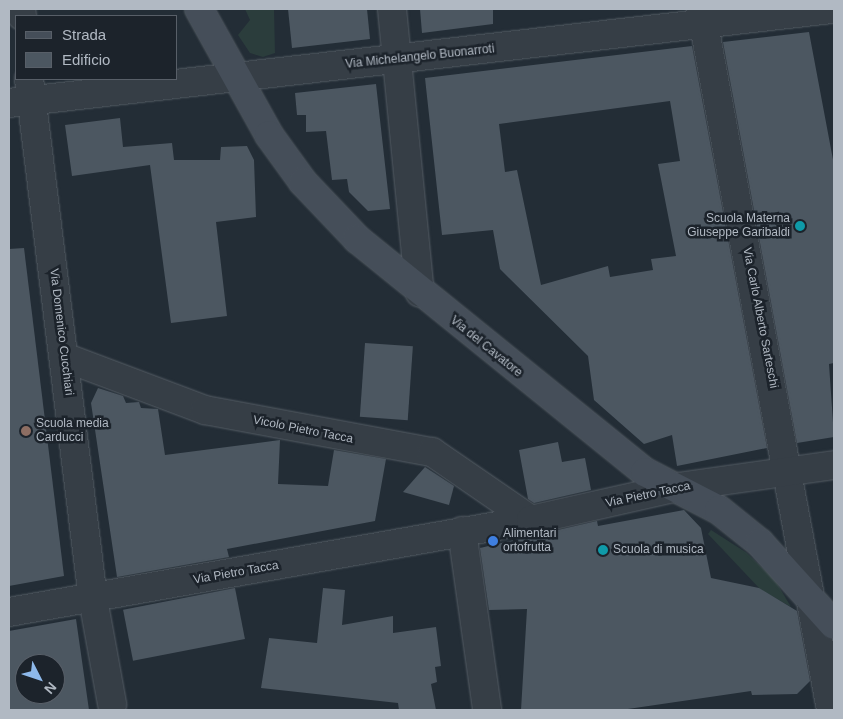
<!DOCTYPE html>
<html>
<head>
<meta charset="utf-8">
<style>
  body { margin:0 }
  #map { position:relative; width:843px; height:719px; overflow:hidden; background:#232d36; font-family:Arial,sans-serif }
  div>[style] { position:absolute }
  [style*='--x'] { left:calc(var(--x)*1px); top:calc(var(--y)*1px); width:calc(var(--w)*1px); rotate:calc(var(--a)*1deg) }
  .green>* { inset:0; background:#2b3d3c }
  .building>* { inset:0; background:#4c5761; transform-origin:0 0 }
  .roads { filter:drop-shadow(0 0 1px #545c64) drop-shadow(0 0 1px #545c64) }
  .minor>* { height:28px; margin:-14px; padding:0 14px; transform-origin:14px; border-radius:14px; background:#363e46 }
  .secondary>* { height:28px; margin:-14px; padding:0 14px; transform-origin:14px; border-radius:14px; background:#454e59 }
  .dots>* { width:14px; height:14px; translate:-50% -50%; box-sizing:border-box; border:2px solid #1c232b; border-radius:50% }
  span { translate:-50% -50%; white-space:nowrap; text-align:center; line-height:1.15; -webkit-text-stroke:5px #1c232b; paint-order:stroke }
  .street-label { font-size:12px; color:#b1b9c3 }
  .poi-label { font-size:12px; color:#b1b9c3 }
  .right { translate:-100% -50%; text-align:right }
  .left { translate:0 -50%; text-align:left }
  .frame { position:absolute; inset:0; border:10px solid #b1b9c3; pointer-events:none }
  .legend { position:absolute; left:15px; top:15px; width:162px; height:65px; box-sizing:border-box; background:#1c232b; border:1px solid #585f68; margin:0; padding:6px 9px; list-style:none; font-size:15px; color:#b1b9c3 }
  .legend li { display:flex; align-items:center; gap:10px; height:25px }
  .legend b { width:25px; border:1px solid #585f68 }
  .north { position:absolute; left:15px; top:654px; width:50px; height:50px; box-sizing:border-box; background:#1c232b; border:1px solid #585f68; border-radius:50%; rotate:131deg; font-size:14px; font-weight:700; line-height:20px; text-align:center; color:#b1b9c3 }
  .north::after { content:''; display:block; margin:auto; width:18px; height:22px; background:#8eb9eb; clip-path:polygon(50% 0,100% 100%,50% 72%,0 100%) }
</style>
</head>
<body>
<div id="map">
  <div class="green">
    <i style="clip-path:polygon(245px 9px,274px 9px,275px 53px,263px 57px,250px 53px,238px 35px,250px 20px)"></i>
    <i style="clip-path:polygon(711px 530px,747px 553px,775px 580px,791px 607px,760px 589px,708px 534px)"></i>
  </div>
  <div class="building">
    <i style="clip-path:polygon(288px 9px,367px 9px,370px 39px,292px 48px)"></i>
    <i style="clip-path:polygon(420px 9px,493px 9px,493px 24px,422px 33px)"></i>
    <i style="clip-path:polygon(809px 32px,834px 165px,834px 363px,829px 364px,834px 437px,797px 443px,723px 42px)"></i>
    <i style="clip-path:polygon(evenodd,692px 46px,767px 448px,677px 466px,672px 435px,644px 444px,594px 400px,588px 356px,500px 269px,493px 230px,442px 235px,425px 78px,692px 46px,670px 101px,680px 161px,658px 164px,676px 256px,651px 259px,653px 270px,610px 277px,608px 266px,541px 285px,517px 170px,505px 172px,499px 124px,670px 101px)"></i>
    <i style="clip-path:polygon(376px 84px,390px 209px,368px 211px,349px 192px,347px 179px,332px 180px,326px 131px,306px 132px,306px 115px,297px 115px,295px 93px)"></i>
    <i style="clip-path:polygon(120px 118px,123px 147px,172px 143px,174px 160px,220px 160px,221px 147px,247px 146px,254px 160px,256px 217px,216px 222px,227px 316px,171px 323px,150px 165px,72px 176px,65px 125px)"></i>
    <i style="clip-path:polygon(24px 248px,64px 576px,9px 586px,9px 249px)"></i>
    <i style="left:365px;top:343px;width:48px;height:74px;rotate:4deg"></i>
    <i style="clip-path:polygon(98px 388px,123px 396px,126px 403px,139px 402px,141px 408px,158px 409px,165px 455px,280px 440px,278px 484px,328px 486px,334px 450px,386px 459px,375px 521px,227px 549px,229px 557px,117px 577px,91px 403px)"></i>
    <i style="clip-path:polygon(558px 442px,562px 462px,585px 458px,591px 490px,534px 503px,528px 499px,519px 450px)"></i>
    <i style="clip-path:polygon(425px 467px,454px 486px,449px 505px,403px 492px)"></i>
    <i style="clip-path:polygon(684px 510px,701px 528px,711px 578px,759px 588px,797px 611px,810px 681px,797px 694px,752px 695px,751px 691px,621px 710px,521px 710px,527px 609px,489px 610px,480px 548px,597px 521px,598px 526px)"></i>
    <i style="left:235px;top:588px;width:52px;height:114px;rotate:79deg"></i>
    <i style="clip-path:polygon(323px 588px,345px 590px,342px 625px,393px 616px,393px 633px,436px 627px,441px 666px,435px 667px,437px 682px,431px 684px,436px 710px,399px 710px,398px 703px,261px 688px,269px 638px,317px 643px)"></i>
    <i style="clip-path:polygon(evenodd,76px 619px,89px 710px,9px 710px,9px 631px,76px 619px,25px 664px,55px 664px,55px 694px,25px 694px,25px 664px)"></i>
  </div>
  <div class="roads">
    <div class="minor">
      <i style="--x:21;--y:9;--w:7;--a:82"></i>
      <i style="--x:392;--y:9;--w:285;--a:84.4"></i>
      <i style="--x:701;--y:9;--w:713;--a:79.49"></i>
      <i style="--x:29;--y:79;--w:524;--a:82.98"></i>
      <i style="--x:93;--y:599;--w:107;--a:79.7"></i>
      <i style="--x:9;--y:103;--w:827;--a:-6.52"></i>
      <i style="--x:64;--y:357;--w:151;--a:20.6"></i>
      <i style="--x:205;--y:410;--w:231;--a:10.5"></i>
      <i style="--x:432;--y:452;--w:120;--a:34.5"></i>
      <i style="--x:462;--y:531;--w:181;--a:82"></i>
      <i style="--x:9;--y:612;--w:530;--a:-10"></i>
      <i style="--x:531;--y:520;--w:151;--a:-12.7"></i>
      <i style="--x:678;--y:487;--w:158;--a:-8"></i>
    </div>
    <div class="secondary">
      <i style="--x:199;--y:9;--w:144;--a:60.9"></i>
      <i style="--x:269;--y:135;--w:58;--a:54.1"></i>
      <i style="--x:303;--y:182;--w:79;--a:46.5"></i>
      <i style="--x:357;--y:239;--w:370;--a:39"></i>
      <i style="--x:645;--y:472;--w:83;--a:27.2"></i>
      <i style="--x:719;--y:510;--w:53;--a:38.8"></i>
      <i style="--x:760;--y:543;--w:110;--a:47.9"></i>
    </div>
  </div>
  <div class="dots">
    <i style="left:800px;top:226px;background:#0f9aa8"></i>
    <i style="left:26px;top:431px;background:#8d6e63"></i>
    <i style="left:493px;top:541px;background:#3f7fe0"></i>
    <i style="left:603px;top:550px;background:#0f9aa8"></i>
  </div>
  <div class="street-label">
    <span style="left:420px;top:57px;rotate:-6deg">Via Michelangelo Buonarroti</span>
    <span style="left:760px;top:318px;rotate:79deg">Via Carlo Alberto Sarteschi</span>
    <span style="left:61px;top:332px;rotate:83deg">Via Domenico Cucchiari</span>
    <span style="left:486px;top:347px;rotate:39deg">Via del Cavatore</span>
    <span style="left:303px;top:430px;rotate:11deg">Vicolo Pietro Tacca</span>
    <span style="left:648px;top:495px;rotate:-12deg">Via Pietro Tacca</span>
    <span style="left:236px;top:573px;rotate:-10deg">Via Pietro Tacca</span>
  </div>
  <div class="poi-label">
    <span class="right" style="left:790px;top:226px">Scuola Materna<br>Giuseppe Garibaldi</span>
    <span class="left" style="left:36px;top:431px">Scuola media<br>Carducci</span>
    <span class="left" style="left:503px;top:541px">Alimentari<br>ortofrutta</span>
    <span class="left" style="left:613px;top:550px">Scuola di musica</span>
  </div>
  <div class="frame"></div>
  <ul class="legend">
  <li><b style="height:6px;background:#454e59"></b>Strada</li>
  <li><b style="height:14px;background:#4c5761"></b>Edificio</li>
  </ul>
  <div class="north">N</div>
</div>
</body>
</html>
